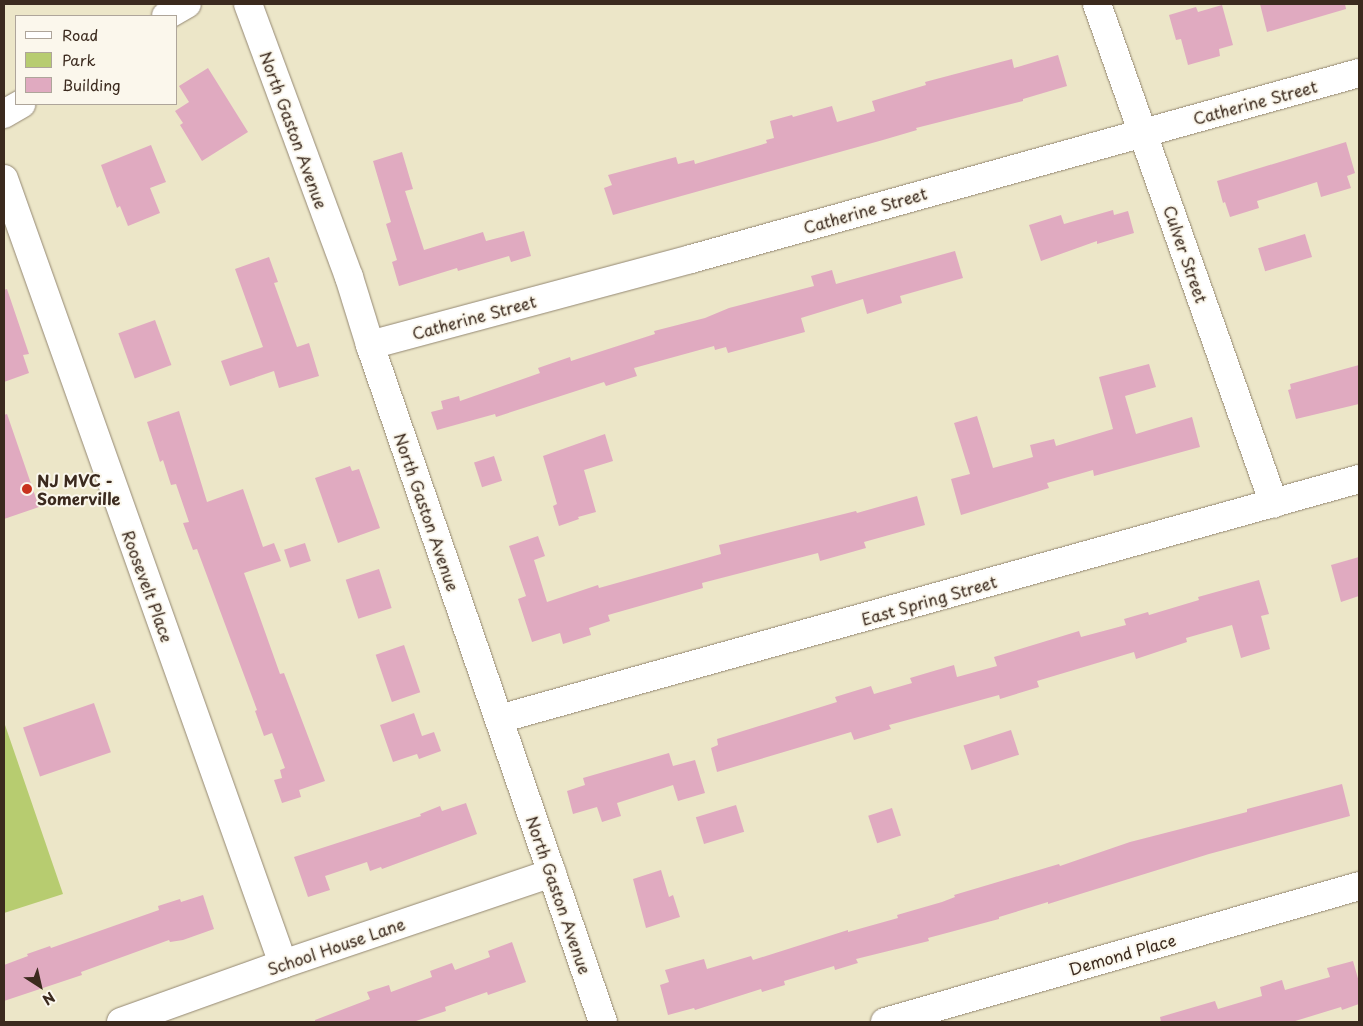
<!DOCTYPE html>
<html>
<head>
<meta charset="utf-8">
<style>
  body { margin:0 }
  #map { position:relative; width:1363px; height:1026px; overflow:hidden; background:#ece6c8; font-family:"Playpen Sans",sans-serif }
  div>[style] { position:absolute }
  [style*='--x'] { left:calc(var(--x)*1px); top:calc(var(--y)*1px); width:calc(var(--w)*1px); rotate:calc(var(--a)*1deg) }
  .green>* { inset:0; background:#b7cc70 }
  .building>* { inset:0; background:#e0aac0; transform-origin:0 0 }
  .roads { filter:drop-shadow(0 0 1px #948873) drop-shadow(0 0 1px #948873) }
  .minor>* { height:28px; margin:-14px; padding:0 14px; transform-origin:14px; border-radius:14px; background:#fff }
  .dots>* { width:14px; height:14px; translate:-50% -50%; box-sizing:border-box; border:2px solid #fbf7ec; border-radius:50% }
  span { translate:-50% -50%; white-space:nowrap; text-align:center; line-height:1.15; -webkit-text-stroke:4px #fbf7ec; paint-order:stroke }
  .street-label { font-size:16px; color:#3b2a1e }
  .poi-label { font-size:16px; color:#3b2a1e; font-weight:700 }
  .left { translate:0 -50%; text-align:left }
  .frame { position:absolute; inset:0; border:5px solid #3b2a1e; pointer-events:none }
  .legend { position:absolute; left:15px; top:15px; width:162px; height:90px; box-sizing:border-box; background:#fbf7ec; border:1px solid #aea59a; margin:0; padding:6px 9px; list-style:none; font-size:15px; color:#3b2a1e }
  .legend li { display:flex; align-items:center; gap:10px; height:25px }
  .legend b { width:25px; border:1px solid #aea59a }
  .north { position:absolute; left:15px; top:961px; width:50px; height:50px; -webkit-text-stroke:4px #fbf7ec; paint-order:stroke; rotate:145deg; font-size:14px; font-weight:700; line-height:20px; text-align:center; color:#3b2a1e }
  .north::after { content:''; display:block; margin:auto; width:18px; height:22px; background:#3b2a1e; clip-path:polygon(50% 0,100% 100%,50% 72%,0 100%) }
</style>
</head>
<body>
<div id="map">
  <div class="green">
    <i style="clip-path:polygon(4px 722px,63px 894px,4px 913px)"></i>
  </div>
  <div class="building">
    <i style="clip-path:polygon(1260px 4px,1345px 4px,1346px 9px,1267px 32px)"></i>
    <i style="clip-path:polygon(1222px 5px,1233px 45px,1219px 49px,1220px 56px,1188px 65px,1181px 39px,1176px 40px,1169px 15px,1196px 7px,1198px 12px)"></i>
    <i style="clip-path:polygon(1058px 55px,1067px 86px,1023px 99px,1023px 101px,916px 128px,917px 130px,883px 140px,613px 215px,604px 188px,612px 185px,608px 175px,676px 157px,678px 164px,694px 160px,695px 164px,767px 143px,766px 140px,774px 138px,770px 121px,792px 115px,793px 117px,832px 106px,837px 122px,875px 111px,872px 101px,926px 85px,925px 82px,1012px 59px,1014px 68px)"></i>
    <i style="clip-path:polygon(208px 68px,248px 132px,202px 161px,180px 125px,183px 123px,175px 111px,189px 102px,179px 86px)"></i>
    <i style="clip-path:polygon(1346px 142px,1355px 173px,1347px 176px,1351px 188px,1321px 197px,1317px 182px,1257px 201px,1259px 208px,1230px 217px,1225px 202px,1223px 203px,1217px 181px)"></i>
    <i style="clip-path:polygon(151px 145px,166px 182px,150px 188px,160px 213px,128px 226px,120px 206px,117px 208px,101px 165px)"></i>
    <i style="clip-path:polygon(402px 152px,413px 189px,405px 191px,424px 250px,483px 232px,486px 241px,524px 231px,531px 256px,511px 262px,509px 256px,458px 271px,457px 268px,399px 286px,392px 262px,397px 260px,386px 224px,391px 222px,373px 161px)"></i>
    <i style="clip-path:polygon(1113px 210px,1114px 215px,1128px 211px,1134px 233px,1097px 244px,1097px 241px,1041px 261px,1029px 225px,1061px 215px,1064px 224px)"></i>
    <i style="left:1305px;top:234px;width:24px;height:49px;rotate:73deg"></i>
    <i style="clip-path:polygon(955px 251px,963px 278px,900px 296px,902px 303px,867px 314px,863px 299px,801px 318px,805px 332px,728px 353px,726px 347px,715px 350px,714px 346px,634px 368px,637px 376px,606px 386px,604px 382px,496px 417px,495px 414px,437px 430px,431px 412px,443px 409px,441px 401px,459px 396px,460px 401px,540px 373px,538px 368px,570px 357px,571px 361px,655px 334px,654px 331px,705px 318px,729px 308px,814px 286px,811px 276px,832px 270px,836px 284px)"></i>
    <i style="clip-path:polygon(269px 257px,278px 282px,274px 283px,297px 347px,309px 343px,319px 376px,279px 388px,274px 371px,230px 386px,221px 361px,263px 347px,235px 269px)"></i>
    <i style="clip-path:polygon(7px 289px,29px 354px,23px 355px,29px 373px,4px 382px,4px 290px)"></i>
    <i style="left:155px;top:320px;width:48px;height:39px;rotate:70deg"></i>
    <i style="clip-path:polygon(1149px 364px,1156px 387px,1125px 396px,1136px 434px,1192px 417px,1200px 447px,1094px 476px,1093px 470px,1047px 483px,1049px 488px,961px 515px,951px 479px,970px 474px,954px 423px,977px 416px,993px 468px,1033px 457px,1030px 445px,1054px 439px,1056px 446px,1113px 429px,1099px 377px)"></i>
    <i style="clip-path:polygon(1359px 365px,1359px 404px,1296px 419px,1288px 390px,1291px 389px,1290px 384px)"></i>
    <i style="clip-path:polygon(179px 411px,207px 502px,243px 489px,263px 547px,274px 543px,281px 561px,244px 573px,280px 674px,284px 673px,325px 781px,299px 790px,301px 797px,282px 803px,274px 780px,282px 778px,280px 770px,285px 768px,272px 733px,264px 736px,255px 711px,257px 710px,197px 549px,193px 550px,183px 523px,189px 522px,176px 484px,171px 485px,163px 460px,160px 462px,147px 422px)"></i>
    <i style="clip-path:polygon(7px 414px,39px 507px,4px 519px,4px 415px)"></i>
    <i style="clip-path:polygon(605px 434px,613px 461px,584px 470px,596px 512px,578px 517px,579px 519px,559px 526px,553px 506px,557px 504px,543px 456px)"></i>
    <i style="left:494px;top:456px;width:26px;height:21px;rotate:72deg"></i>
    <i style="clip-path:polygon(350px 466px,352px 471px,359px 469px,380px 528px,338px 543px,315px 478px)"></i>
    <i style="clip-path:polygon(917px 496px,925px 525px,864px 542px,866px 548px,820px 561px,818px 553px,702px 583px,703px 588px,608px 615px,610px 621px,589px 628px,591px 635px,563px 644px,560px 633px,532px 642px,518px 599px,526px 596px,509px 546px,538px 536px,545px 556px,534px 560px,547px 602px,598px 585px,599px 588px,721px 554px,719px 545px,856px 511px,857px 513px)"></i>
    <i style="left:305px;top:543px;width:19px;height:22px;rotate:72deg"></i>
    <i style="clip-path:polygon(1359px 557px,1359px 596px,1341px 602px,1331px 565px)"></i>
    <i style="left:379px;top:569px;width:41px;height:35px;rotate:72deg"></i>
    <i style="clip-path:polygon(1259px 580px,1269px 614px,1261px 616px,1270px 649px,1241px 658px,1232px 625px,1186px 638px,1187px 642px,1136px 659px,1134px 652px,1037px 681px,1039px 687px,1000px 699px,999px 695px,889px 725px,891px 729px,854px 740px,851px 732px,717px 772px,711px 748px,718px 745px,717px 739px,837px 702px,835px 697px,871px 686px,874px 694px,912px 683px,910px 678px,954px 665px,957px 677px,997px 666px,994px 657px,1079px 631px,1081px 637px,1126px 625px,1124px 619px,1148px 612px,1149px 615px,1199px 600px,1198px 597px)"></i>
    <i style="left:404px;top:645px;width:50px;height:30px;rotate:71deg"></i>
    <i style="left:94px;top:703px;width:52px;height:75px;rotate:71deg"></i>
    <i style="clip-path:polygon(414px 713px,422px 736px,434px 732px,441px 751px,419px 759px,417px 754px,393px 762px,380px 725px)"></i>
    <i style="left:1011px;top:730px;width:26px;height:50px;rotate:72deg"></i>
    <i style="clip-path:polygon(669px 753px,673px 766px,695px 760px,705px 793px,678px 801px,673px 785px,617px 803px,621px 816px,602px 822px,597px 807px,573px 814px,567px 791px,585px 785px,583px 778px)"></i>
    <i style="clip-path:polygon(1342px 784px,1350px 816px,1209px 854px,1048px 904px,1048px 902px,999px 917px,999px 919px,928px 938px,929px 941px,856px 959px,858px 963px,835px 970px,834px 966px,784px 981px,785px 985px,762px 992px,761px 989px,695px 1010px,694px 1008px,668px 1015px,660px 985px,669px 982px,665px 970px,704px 959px,707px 969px,751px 956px,753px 960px,848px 930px,848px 932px,898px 918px,897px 915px,942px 902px,955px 897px,954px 895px,1059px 864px,1060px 866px,1130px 842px,1247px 812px,1247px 809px)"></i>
    <i style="clip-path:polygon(466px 803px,477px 834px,382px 869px,381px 867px,370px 871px,367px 862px,325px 876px,330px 890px,308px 897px,294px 857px,421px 816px,420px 814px,440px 806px,442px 811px)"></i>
    <i style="left:736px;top:805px;width:28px;height:42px;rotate:73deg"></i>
    <i style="left:892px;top:808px;width:29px;height:25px;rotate:72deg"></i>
    <i style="clip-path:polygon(661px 870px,669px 897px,673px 895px,680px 917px,646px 928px,633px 879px)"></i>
    <i style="clip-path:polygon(203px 895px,214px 929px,183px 940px,170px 942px,169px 940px,81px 972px,82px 975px,4px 1001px,4px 965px,28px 956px,27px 954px,50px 946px,51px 948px,159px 910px,158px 906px,180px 899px,181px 902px)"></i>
    <i style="clip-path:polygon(512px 942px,526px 982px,488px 995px,487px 992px,445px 1007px,446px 1011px,413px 1022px,315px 1022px,315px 1020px,370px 999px,367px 992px,389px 985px,391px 992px,432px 977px,430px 971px,452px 963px,455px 970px,490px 957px,488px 951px)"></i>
    <i style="clip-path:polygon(1353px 961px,1359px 982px,1359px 1004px,1342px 1010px,1341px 1007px,1292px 1022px,1161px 1022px,1160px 1017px,1215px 1001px,1218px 1009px,1262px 996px,1260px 987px,1282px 980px,1285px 990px,1330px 977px,1327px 968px)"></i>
  </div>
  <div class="roads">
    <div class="minor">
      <i style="--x:248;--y:4;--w:291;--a:69.7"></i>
      <i style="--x:349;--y:277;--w:71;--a:72.8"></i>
      <i style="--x:370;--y:345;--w:716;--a:71.01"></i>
      <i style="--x:1097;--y:4;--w:530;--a:70.51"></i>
      <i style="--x:166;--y:16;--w:24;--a:-30"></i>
      <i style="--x:4;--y:114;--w:20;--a:-30"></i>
      <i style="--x:4;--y:179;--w:833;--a:70.43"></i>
      <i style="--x:370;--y:345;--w:332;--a:-15"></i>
      <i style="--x:691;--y:259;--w:693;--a:-15.56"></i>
      <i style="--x:499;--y:719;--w:893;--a:-15.59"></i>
      <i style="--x:121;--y:1022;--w:172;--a:-19.7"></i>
      <i style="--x:283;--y:964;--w:284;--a:-18.7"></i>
      <i style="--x:885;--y:1022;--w:493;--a:-16"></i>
    </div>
  </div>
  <div class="dots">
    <i style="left:27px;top:489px;background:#c8321e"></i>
  </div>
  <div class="street-label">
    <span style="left:1255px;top:102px;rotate:-15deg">Catherine Street</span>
    <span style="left:294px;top:130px;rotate:70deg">North Gaston Avenue</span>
    <span style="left:865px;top:210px;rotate:-16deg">Catherine Street</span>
    <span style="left:1186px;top:254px;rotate:71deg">Culver Street</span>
    <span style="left:474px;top:317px;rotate:-15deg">Catherine Street</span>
    <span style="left:427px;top:512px;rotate:71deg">North Gaston Avenue</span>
    <span style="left:148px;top:586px;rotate:70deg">Roosevelt Place</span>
    <span style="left:929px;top:600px;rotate:-16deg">East Spring Street</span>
    <span style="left:559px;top:895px;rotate:71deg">North Gaston Avenue</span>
    <span style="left:336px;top:946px;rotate:-19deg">School House Lane</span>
    <span style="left:1122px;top:954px;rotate:-16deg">Demond Place</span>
  </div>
  <div class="poi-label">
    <span class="left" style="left:37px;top:489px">NJ MVC -<br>Somerville</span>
  </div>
  <div class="frame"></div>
  <ul class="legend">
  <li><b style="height:6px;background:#fff"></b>Road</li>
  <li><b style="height:14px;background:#b7cc70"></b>Park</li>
  <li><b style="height:14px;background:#e0aac0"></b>Building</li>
  </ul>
  <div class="north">N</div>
</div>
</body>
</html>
